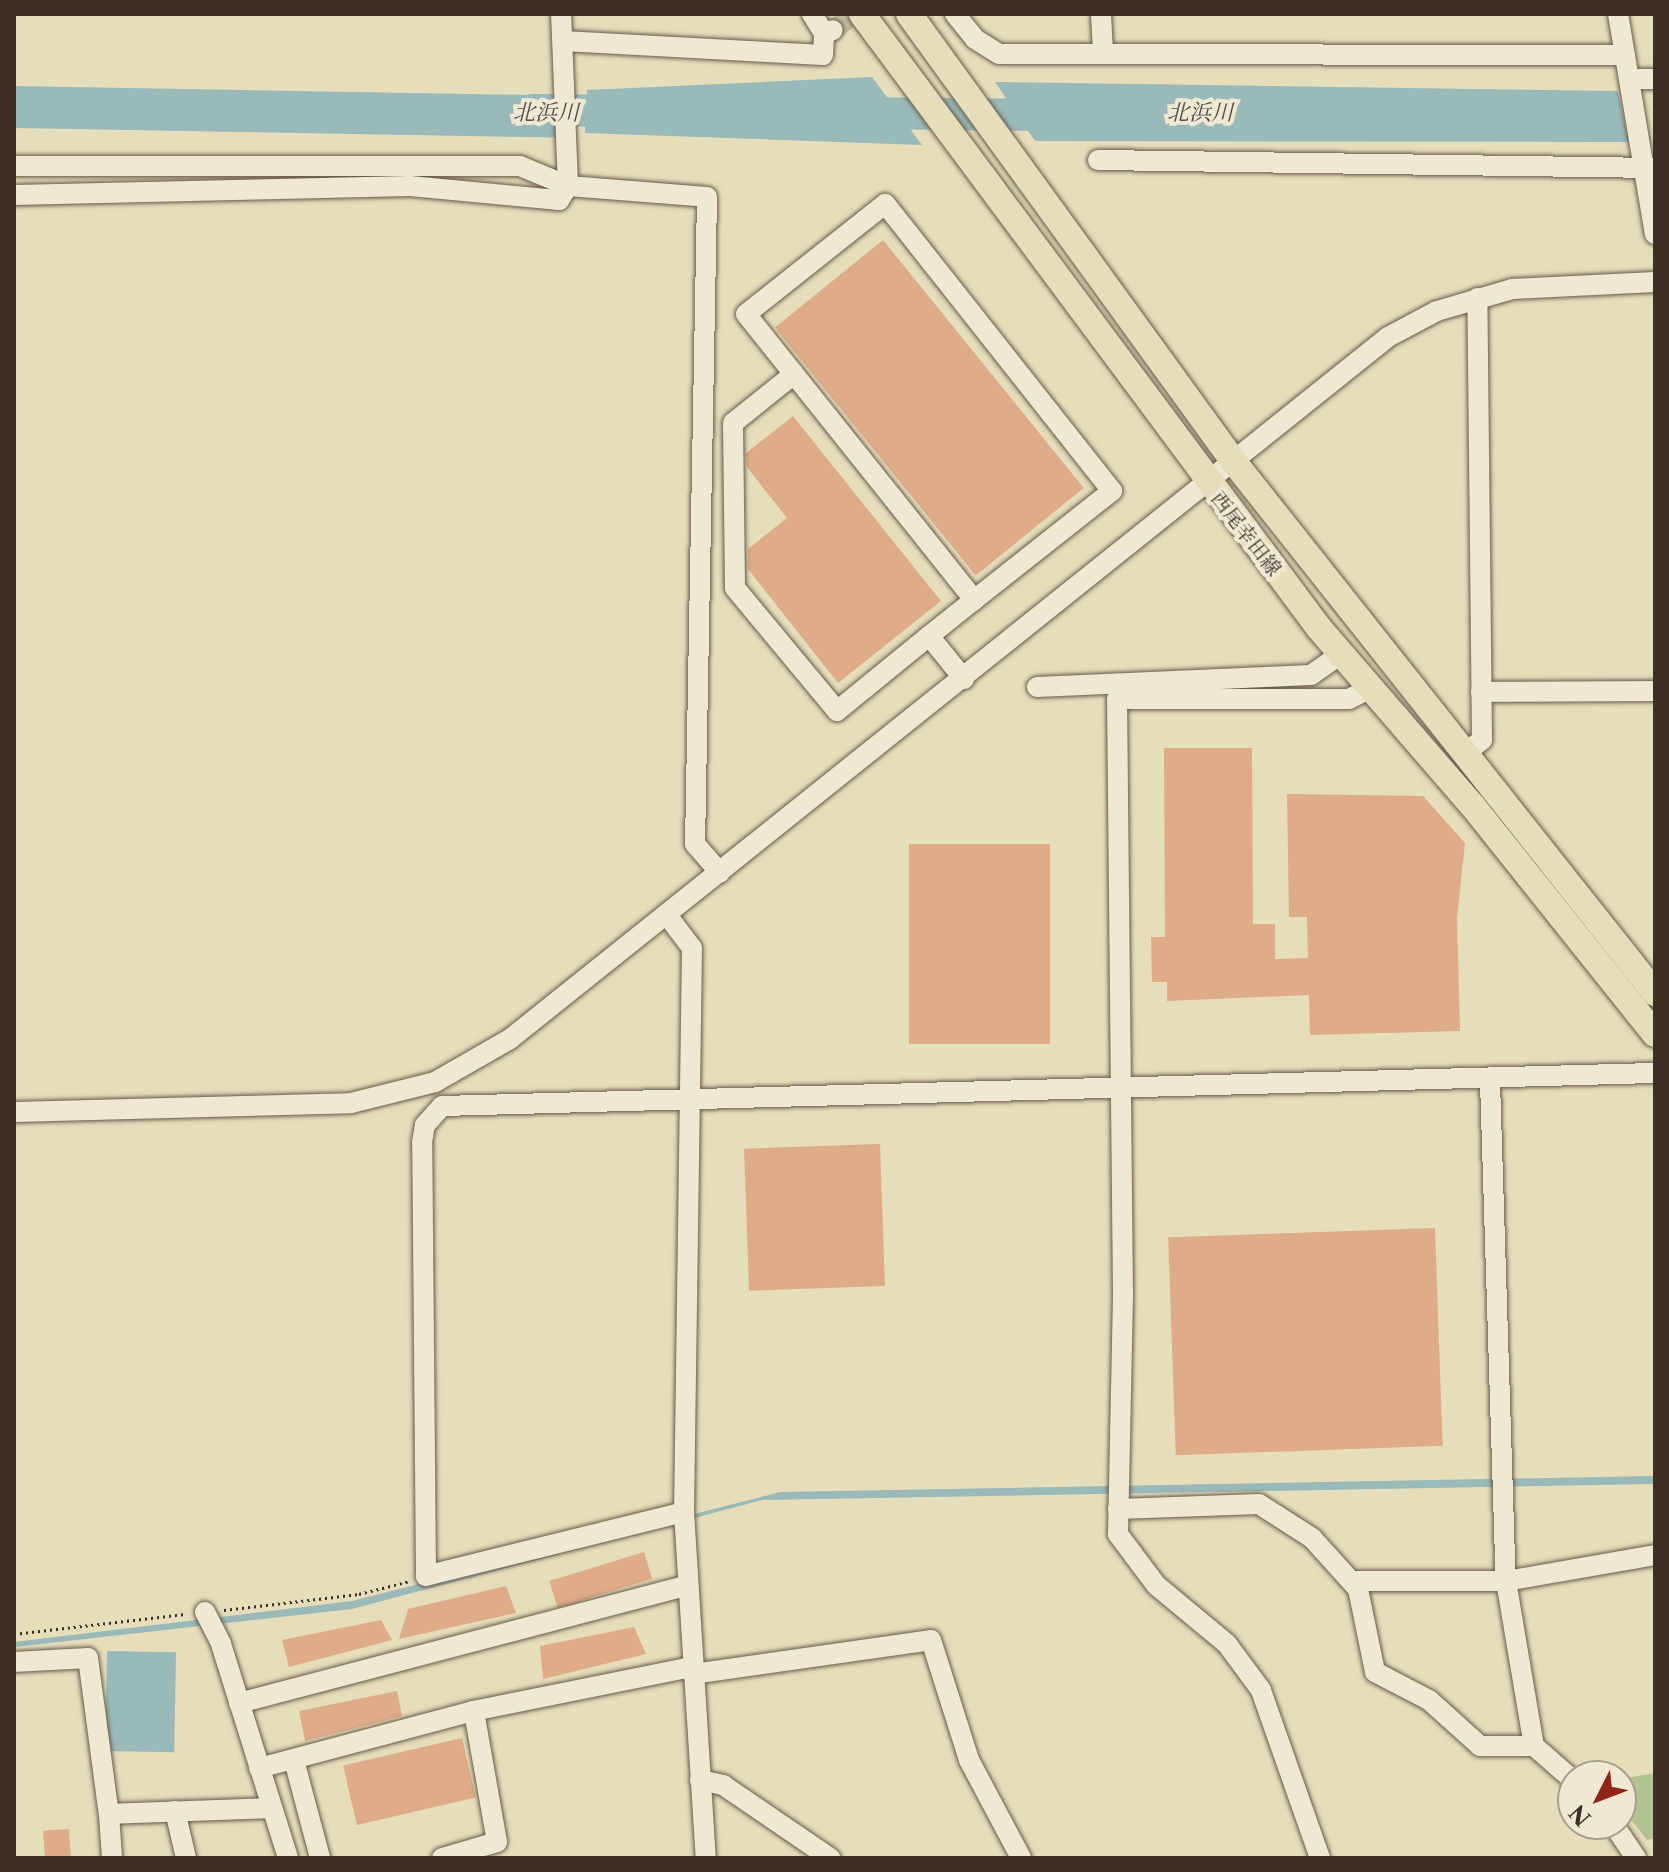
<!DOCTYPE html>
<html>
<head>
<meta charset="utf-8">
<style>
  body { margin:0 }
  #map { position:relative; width:1669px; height:1872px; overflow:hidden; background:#e6ddbb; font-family:"Libre Caslon Text","Noto Serif JP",serif }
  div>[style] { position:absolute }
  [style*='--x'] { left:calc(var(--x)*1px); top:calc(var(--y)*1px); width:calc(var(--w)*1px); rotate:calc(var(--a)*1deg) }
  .green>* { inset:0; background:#b2c292 }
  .water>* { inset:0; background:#99bab9; transform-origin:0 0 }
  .river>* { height:32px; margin:-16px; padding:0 16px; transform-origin:16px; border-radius:16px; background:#99bab9 }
  .building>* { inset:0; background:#deac87; transform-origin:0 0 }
  .minor-tunnel>* { height:20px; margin-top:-10px; transform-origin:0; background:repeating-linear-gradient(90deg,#c4ba9d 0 20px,transparent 0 30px) }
  .path>* { height:3px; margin-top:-1.5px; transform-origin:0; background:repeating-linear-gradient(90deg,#3e2e25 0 2px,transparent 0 6px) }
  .roads { filter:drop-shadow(0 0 2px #685a4a) drop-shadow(0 0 2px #685a4a) }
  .minor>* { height:20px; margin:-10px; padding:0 10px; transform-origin:10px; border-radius:10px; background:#efe9d3 }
  .major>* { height:26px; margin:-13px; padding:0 13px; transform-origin:13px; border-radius:13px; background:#e6ddbb }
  span { translate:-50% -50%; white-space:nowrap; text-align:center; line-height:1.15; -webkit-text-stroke:8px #efe9d3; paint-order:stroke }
  .street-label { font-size:20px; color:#3e2e25 }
  .water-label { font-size:22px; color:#504a43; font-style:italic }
  .frame { position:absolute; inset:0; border:16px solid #3e2e25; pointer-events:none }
  .north { position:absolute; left:1557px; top:1760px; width:80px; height:80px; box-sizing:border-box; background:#efe9d3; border:2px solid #a89e8d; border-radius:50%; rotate:228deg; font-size:22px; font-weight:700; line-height:32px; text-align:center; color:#3e2e25 }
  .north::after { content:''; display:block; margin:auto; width:28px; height:36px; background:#8f2418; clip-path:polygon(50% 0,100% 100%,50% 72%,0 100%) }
</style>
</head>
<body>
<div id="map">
  <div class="green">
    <i style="clip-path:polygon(1655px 1773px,1655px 1838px,1647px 1840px,1621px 1807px,1621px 1779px)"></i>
  </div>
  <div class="water">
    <i style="clip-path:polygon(872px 77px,922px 145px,585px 133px,587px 90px)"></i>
    <i style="clip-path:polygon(995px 82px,1618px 91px,1629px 142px,1035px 141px)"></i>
    <i style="left:14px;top:86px;width:546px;height:42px;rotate:1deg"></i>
    <i style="clip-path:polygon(1655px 1476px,1655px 1484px,762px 1500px,352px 1609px,14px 1647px,14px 1642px,352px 1601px,781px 1492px)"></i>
    <i style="left:107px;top:1651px;width:69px;height:100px;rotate:1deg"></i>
  </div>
  <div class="river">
    <i style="--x:533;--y:110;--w:98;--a:0.6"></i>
    <i style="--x:857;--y:113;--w:201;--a:0.6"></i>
  </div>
  <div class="building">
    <i style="left:883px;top:240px;width:319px;height:139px;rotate:51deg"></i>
    <i style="clip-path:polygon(793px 416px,941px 601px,838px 683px,748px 569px,748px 549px,787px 518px,747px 467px,746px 453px)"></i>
    <i style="clip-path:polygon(1164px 748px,1252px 748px,1253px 924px,1275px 924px,1275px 959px,1308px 958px,1307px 917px,1289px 917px,1287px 794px,1423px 796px,1465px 843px,1457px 918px,1460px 1031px,1310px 1035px,1309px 995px,1167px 1001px,1167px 982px,1152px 982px,1151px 937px,1165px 937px)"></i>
    <i style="left:909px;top:844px;width:141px;height:200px"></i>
    <i style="left:880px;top:1144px;width:142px;height:136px;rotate:88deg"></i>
    <i style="left:1435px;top:1228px;width:218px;height:267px;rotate:88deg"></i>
    <i style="left:644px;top:1552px;width:28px;height:99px;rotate:73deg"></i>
    <i style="clip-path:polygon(506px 1586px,516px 1613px,399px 1639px,408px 1609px)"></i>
    <i style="clip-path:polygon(381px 1620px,392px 1640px,289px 1667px,282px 1640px)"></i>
    <i style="clip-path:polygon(634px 1627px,646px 1654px,543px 1679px,540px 1646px)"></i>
    <i style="clip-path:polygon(397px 1691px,402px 1716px,305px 1741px,299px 1711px)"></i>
    <i style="left:462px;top:1738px;width:61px;height:122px;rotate:77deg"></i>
    <i style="left:69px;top:1829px;width:29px;height:26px;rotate:86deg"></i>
  </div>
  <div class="minor-tunnel">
    <i style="--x:833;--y:30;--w:27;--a:-36"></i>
  </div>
  <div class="path">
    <i style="--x:224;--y:1610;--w:136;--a:-6.8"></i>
    <i style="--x:359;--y:1594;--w:53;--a:-14.3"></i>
    <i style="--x:14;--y:1634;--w:172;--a:-6.7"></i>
  </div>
  <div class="roads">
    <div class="minor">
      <i style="--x:812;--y:14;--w:22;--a:58"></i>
      <i style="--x:955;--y:14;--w:32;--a:51"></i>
      <i style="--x:975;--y:39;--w:28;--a:32"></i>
      <i style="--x:999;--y:54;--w:626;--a:0.09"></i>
      <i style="--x:1101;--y:14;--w:39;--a:87"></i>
      <i style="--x:1618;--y:14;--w:223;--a:80.5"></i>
      <i style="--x:563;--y:41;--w:260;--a:3.1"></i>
      <i style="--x:823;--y:55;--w:22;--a:-87"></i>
      <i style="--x:824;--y:33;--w:9;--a:-18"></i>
      <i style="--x:1631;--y:79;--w:24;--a:0"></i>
      <i style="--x:1098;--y:160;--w:557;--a:0.82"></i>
      <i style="--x:14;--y:166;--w:506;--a:0"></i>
      <i style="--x:520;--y:166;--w:52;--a:22.6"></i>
      <i style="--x:568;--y:186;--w:139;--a:4.5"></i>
      <i style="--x:707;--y:197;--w:647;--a:91.06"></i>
      <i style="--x:695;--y:844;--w:38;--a:49"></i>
      <i style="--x:14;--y:195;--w:396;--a:-1.3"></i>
      <i style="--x:410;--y:186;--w:150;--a:5.4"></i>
      <i style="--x:559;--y:200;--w:17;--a:-57"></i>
      <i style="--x:568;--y:186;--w:172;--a:-92.3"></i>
      <i style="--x:794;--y:374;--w:78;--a:141.2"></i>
      <i style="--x:733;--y:423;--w:165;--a:89.3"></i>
      <i style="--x:735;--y:588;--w:160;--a:50.3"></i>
      <i style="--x:837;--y:711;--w:119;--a:-39.2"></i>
      <i style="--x:964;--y:679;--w:55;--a:-129.1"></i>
      <i style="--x:929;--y:636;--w:58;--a:-38.7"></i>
      <i style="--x:974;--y:600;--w:176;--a:-38.3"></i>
      <i style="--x:1112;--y:491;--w:366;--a:-128.3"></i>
      <i style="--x:885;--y:204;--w:177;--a:141.6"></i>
      <i style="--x:746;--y:314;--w:366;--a:51.4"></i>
      <i style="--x:1037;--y:687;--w:274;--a:-2.5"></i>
      <i style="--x:1311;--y:675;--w:38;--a:-35"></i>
      <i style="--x:1481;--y:692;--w:174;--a:-0.3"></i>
      <i style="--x:1464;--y:754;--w:23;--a:-38"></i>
      <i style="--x:1482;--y:740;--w:442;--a:-90.6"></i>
      <i style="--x:667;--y:915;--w:41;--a:52.9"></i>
      <i style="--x:692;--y:948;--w:564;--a:90.81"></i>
      <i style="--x:684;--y:1512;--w:347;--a:86.4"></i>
      <i style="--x:1490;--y:1082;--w:499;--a:88.2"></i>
      <i style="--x:1506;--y:1581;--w:167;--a:80.4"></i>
      <i style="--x:1534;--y:1746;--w:52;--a:41.1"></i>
      <i style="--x:14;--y:1112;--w:337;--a:-1.5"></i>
      <i style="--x:351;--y:1103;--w:87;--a:-14"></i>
      <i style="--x:435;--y:1082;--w:86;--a:-29.8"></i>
      <i style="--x:510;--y:1039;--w:1124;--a:-38.64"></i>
      <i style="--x:1388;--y:337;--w:55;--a:-28"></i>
      <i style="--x:1437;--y:311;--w:78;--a:-16.3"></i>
      <i style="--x:1512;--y:289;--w:143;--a:-2.8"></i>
      <i style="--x:1118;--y:1509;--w:141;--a:-2"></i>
      <i style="--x:1259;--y:1504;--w:63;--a:32.7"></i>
      <i style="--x:1312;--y:1538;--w:69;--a:48"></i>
      <i style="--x:1358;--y:1589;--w:85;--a:78.4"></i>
      <i style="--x:1375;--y:1672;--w:61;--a:27.4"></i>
      <i style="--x:1429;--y:1700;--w:69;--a:42"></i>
      <i style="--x:1480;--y:1746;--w:54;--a:0"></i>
      <i style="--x:684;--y:1512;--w:266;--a:166.1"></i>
      <i style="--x:426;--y:1576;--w:434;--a:-90.5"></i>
      <i style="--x:422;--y:1142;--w:17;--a:-80"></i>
      <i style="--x:425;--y:1125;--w:25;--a:-48"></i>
      <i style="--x:442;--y:1106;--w:1213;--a:-1.56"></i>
      <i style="--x:1351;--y:1581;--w:155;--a:0"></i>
      <i style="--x:1506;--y:1581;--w:151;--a:-9.9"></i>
      <i style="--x:205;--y:1612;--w:36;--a:63"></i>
      <i style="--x:221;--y:1644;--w:224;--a:72.6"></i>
      <i style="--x:14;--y:1662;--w:74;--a:-3.1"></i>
      <i style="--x:88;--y:1658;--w:159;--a:82.4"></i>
      <i style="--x:693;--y:1674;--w:240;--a:-8.1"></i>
      <i style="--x:931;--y:1640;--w:126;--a:72.4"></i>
      <i style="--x:969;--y:1760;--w:111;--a:62"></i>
      <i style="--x:239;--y:1703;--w:464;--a:-14.7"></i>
      <i style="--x:294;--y:1760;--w:101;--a:75.1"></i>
      <i style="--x:259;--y:1768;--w:221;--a:-14.9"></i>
      <i style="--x:473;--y:1711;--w:223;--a:-11.4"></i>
      <i style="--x:700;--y:1780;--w:24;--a:12"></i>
      <i style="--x:723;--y:1785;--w:130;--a:34.3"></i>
      <i style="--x:175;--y:1811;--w:48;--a:76.8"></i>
      <i style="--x:1613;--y:1824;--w:41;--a:55.9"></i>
      <i style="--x:112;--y:1858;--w:44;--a:-93.9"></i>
      <i style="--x:109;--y:1814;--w:162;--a:-2.1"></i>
      <i style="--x:442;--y:1858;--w:57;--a:-16.2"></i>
      <i style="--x:497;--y:1842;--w:133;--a:-100"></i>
      <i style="--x:1320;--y:1858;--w:178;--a:-109.4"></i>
      <i style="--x:1261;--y:1690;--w:57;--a:-126.5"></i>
      <i style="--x:1227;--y:1644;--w:92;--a:-140.3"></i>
      <i style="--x:1156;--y:1585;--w:64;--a:-126.7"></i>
      <i style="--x:1118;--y:1534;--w:237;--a:-88.8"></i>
      <i style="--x:1123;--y:1297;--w:598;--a:-90.57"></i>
      <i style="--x:1117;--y:699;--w:232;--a:0"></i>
      <i style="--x:1349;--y:699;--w:25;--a:-27"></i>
    </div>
    <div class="major">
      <i style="--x:862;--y:14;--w:765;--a:53.34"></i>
      <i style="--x:1319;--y:628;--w:234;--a:49.2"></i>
      <i style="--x:1472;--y:805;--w:293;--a:51.4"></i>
      <i style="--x:909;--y:14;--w:553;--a:54.04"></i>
      <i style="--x:1234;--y:462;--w:678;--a:51.59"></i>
    </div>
  </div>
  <div class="street-label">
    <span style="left:1246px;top:534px;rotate:52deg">西尾幸田線</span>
  </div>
  <div class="water-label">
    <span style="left:546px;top:113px">北浜川</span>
    <span style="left:1200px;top:113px">北浜川</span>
  </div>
  <div class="frame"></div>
  <div class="north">N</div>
</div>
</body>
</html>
